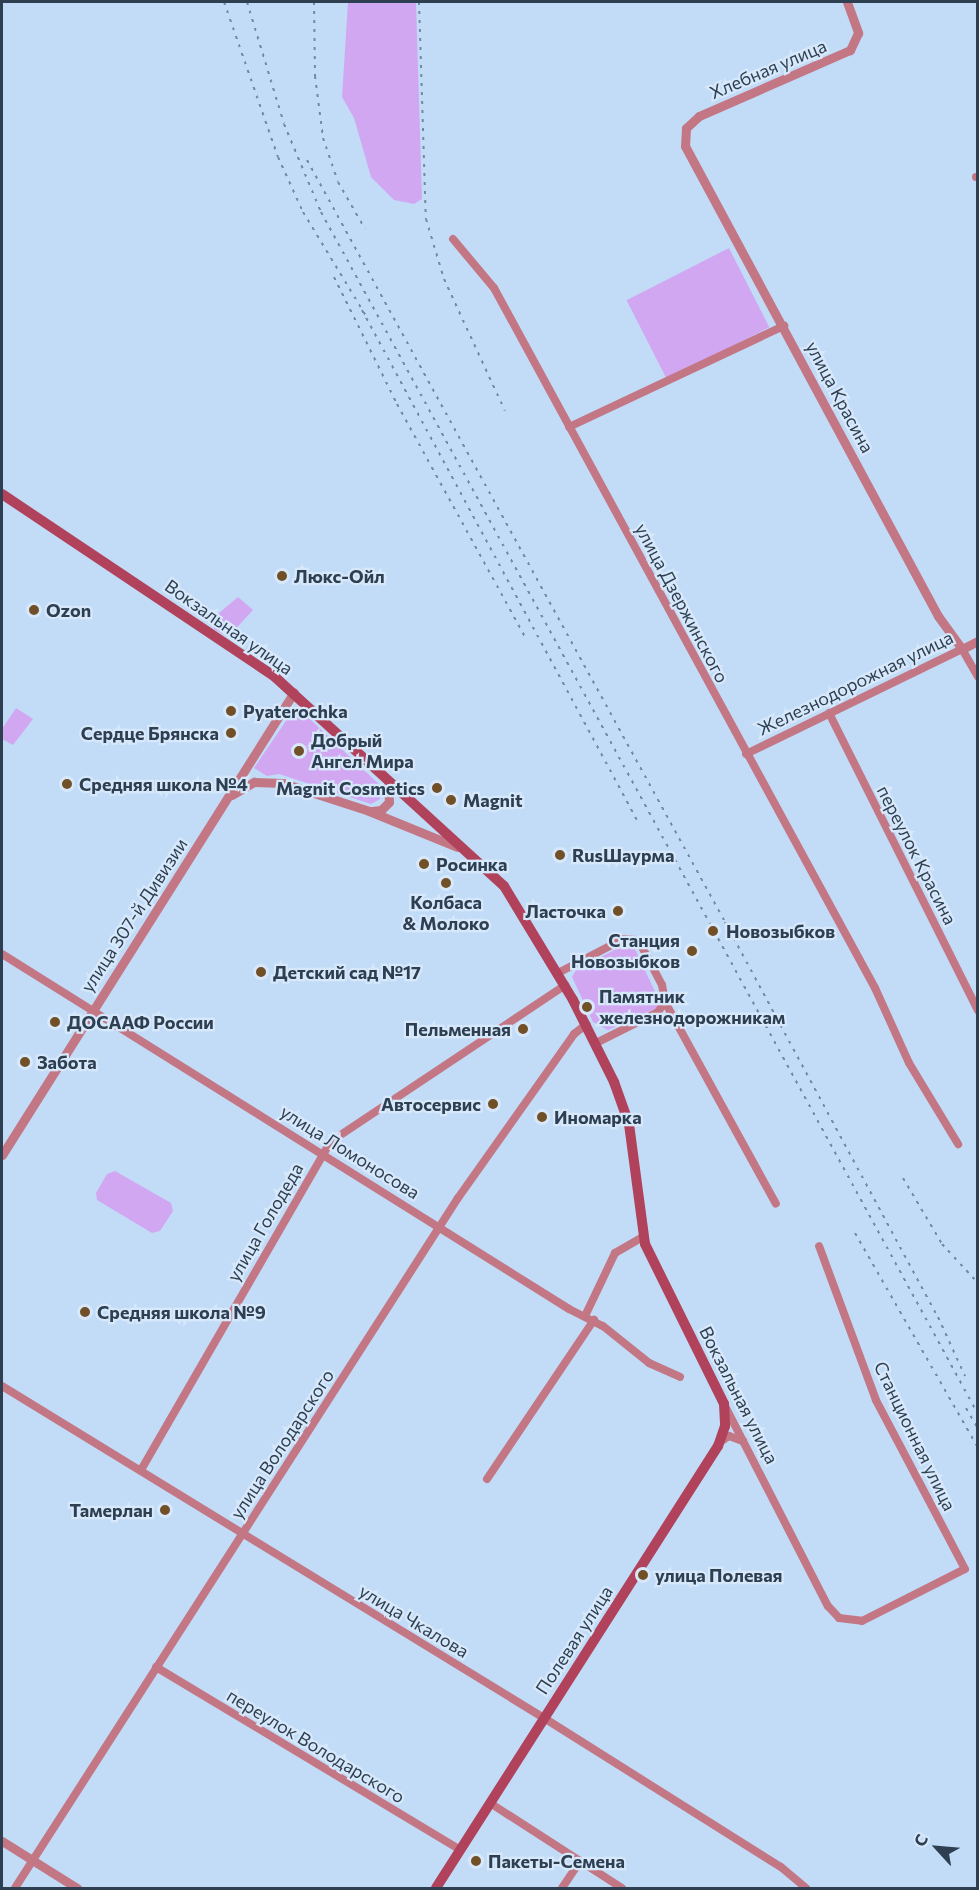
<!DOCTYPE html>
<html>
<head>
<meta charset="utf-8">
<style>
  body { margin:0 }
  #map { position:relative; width:979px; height:1890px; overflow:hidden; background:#c2dcf8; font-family:Commissioner,sans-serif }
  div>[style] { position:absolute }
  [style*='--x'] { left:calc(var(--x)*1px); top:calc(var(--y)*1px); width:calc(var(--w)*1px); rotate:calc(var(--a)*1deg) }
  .green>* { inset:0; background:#d1a7f2; transform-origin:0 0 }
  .minor>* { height:8px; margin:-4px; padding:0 4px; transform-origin:4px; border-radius:4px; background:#c37784 }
  .tertiary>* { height:9px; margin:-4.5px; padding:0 4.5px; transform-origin:4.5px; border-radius:4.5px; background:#c37784 }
  .secondary>* { height:10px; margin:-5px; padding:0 5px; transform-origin:5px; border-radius:5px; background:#b1425b }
  .rail>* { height:2px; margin-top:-1px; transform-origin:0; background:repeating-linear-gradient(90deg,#73899f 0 3px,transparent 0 9px) }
  .dots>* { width:16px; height:16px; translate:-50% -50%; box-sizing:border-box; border:3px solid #d7e8fb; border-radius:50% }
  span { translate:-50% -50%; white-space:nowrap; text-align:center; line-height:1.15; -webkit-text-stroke:4.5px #d7e8fb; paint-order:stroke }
  .street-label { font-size:18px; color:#2d3f51 }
  .poi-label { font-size:18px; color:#2d3f51; font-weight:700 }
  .left { translate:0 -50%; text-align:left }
  .right { translate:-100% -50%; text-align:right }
  .frame { position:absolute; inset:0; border:3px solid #2d3f51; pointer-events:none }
  .north { position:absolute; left:907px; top:1818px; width:60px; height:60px; -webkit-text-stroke:4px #d7e8fb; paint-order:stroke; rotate:296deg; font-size:16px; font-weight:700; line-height:24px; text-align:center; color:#2d3f51 }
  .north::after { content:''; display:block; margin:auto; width:21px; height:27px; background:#2d3f51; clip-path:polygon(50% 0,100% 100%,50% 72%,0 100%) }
</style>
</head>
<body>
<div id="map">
  <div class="green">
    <i style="clip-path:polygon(348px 2px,416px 2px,422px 199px,414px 204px,394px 200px,371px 177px,354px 118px,342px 97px)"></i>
    <i style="left:729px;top:248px;width:89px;height:115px;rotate:63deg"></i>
    <i style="clip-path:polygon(238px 597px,253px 610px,228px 637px,214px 629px,212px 619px)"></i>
    <i style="clip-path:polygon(296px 706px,383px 788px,380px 799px,371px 804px,279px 774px,267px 776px,254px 768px)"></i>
    <i style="clip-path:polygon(16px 708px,33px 719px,13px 745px,2px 739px,2px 729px)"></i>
    <i style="clip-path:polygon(624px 945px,634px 947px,660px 1002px,657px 1008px,608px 1030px,593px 1022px,572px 977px,576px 970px)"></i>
    <i style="clip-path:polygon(115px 1171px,171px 1203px,173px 1211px,160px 1231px,152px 1233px,97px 1200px,96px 1193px,107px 1174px)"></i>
  </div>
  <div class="minor">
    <i style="--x:976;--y:177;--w:2;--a:0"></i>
    <i style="--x:453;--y:239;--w:64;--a:50.1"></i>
    <i style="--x:494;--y:288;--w:797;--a:61.44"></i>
    <i style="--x:875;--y:988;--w:82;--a:65.6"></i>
    <i style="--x:909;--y:1063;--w:95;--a:58.8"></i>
    <i style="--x:569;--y:427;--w:238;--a:-25.2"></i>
    <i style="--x:829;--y:713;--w:333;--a:63.4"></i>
    <i style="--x:746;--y:754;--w:240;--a:-25.9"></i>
    <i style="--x:962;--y:649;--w:32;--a:60"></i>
    <i style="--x:2;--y:954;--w:669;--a:32.05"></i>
    <i style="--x:569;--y:1309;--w:38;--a:27"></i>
    <i style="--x:603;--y:1326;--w:59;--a:38.8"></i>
    <i style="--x:649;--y:1363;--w:34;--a:24"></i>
    <i style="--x:558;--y:973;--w:73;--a:-27.6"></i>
    <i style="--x:623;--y:939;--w:12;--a:5"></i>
    <i style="--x:635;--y:940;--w:10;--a:45"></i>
    <i style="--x:642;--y:947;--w:43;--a:62.2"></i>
    <i style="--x:662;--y:985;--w:17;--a:80"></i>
    <i style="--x:665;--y:1002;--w:12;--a:125"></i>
    <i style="--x:658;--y:1012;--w:69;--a:153.4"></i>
    <i style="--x:665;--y:1002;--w:230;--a:61.2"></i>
    <i style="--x:585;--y:1316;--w:70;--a:-64.5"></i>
    <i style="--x:615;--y:1253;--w:32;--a:-30"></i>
    <i style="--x:2;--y:1386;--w:636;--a:31.49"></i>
    <i style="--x:544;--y:1718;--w:280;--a:32.2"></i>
    <i style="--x:781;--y:1867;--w:33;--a:40"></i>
    <i style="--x:725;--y:1406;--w:225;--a:62.8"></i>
    <i style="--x:828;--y:1606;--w:16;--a:47"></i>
    <i style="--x:839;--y:1618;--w:23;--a:7"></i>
    <i style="--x:862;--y:1621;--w:115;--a:-26.8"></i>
    <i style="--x:965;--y:1569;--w:191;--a:-117.8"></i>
    <i style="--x:876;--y:1400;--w:164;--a:-110.3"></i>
    <i style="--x:720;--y:1442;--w:11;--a:-34"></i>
    <i style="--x:729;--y:1436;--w:15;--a:20"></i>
    <i style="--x:141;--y:1470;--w:379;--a:-60"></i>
    <i style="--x:330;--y:1142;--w:283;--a:-33.7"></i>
    <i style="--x:487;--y:1479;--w:192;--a:-56.1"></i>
    <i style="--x:156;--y:1667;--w:355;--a:31"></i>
    <i style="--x:490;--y:1803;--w:157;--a:32.8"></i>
    <i style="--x:15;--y:1888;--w:820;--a:-57.3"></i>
    <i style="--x:458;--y:1198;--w:201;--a:-54.7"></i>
    <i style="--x:574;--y:1034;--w:16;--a:-38"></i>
    <i style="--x:562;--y:1888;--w:32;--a:-56"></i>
  </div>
  <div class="tertiary">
    <i style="--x:847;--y:2;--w:33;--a:70"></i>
    <i style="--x:858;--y:33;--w:19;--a:115"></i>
    <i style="--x:850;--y:50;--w:165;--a:156.4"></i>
    <i style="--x:699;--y:116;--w:18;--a:137"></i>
    <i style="--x:686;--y:128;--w:18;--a:93"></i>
    <i style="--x:685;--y:146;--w:534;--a:61.71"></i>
    <i style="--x:938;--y:616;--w:41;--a:54"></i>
    <i style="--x:962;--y:649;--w:18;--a:-27"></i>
    <i style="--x:232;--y:795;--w:26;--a:-31"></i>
    <i style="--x:254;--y:782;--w:29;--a:2"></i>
    <i style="--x:283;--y:783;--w:90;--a:18"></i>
    <i style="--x:369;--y:811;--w:95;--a:22.2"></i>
    <i style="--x:372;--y:811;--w:9;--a:-6"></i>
    <i style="--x:381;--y:810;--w:11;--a:-45"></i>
    <i style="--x:389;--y:802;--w:18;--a:-93"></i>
    <i style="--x:2;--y:1155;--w:547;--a:-57.76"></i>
    <i style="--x:2;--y:1841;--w:89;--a:32.1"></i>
  </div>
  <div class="secondary">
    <i style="--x:2;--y:494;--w:329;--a:33.8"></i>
    <i style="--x:275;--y:677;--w:310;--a:42.4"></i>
    <i style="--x:504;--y:886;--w:133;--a:58.8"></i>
    <i style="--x:573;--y:1000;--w:92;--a:63.4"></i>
    <i style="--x:614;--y:1082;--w:45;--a:70.3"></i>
    <i style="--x:629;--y:1124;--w:121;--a:82.4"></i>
    <i style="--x:645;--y:1244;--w:178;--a:63.7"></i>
    <i style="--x:724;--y:1404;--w:22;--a:87"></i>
    <i style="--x:725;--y:1426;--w:21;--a:109"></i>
    <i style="--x:718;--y:1446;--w:524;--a:122.54"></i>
  </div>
  <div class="rail">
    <i style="--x:224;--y:2;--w:164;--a:70.8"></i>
    <i style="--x:278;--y:157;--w:60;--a:65.6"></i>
    <i style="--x:303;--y:212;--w:122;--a:58.8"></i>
    <i style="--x:247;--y:2;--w:127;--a:73.1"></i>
    <i style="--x:284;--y:124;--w:95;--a:67.2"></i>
    <i style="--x:321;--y:212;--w:1370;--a:61.34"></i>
    <i style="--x:314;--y:2;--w:74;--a:89.2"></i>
    <i style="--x:315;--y:76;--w:63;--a:82.6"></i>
    <i style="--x:323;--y:138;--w:46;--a:71.2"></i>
    <i style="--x:338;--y:182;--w:54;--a:60.1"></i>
    <i style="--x:419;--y:2;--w:217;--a:88.2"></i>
    <i style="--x:426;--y:219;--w:63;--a:73.3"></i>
    <i style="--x:444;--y:279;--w:145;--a:65.2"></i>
    <i style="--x:307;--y:160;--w:869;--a:61.25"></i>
    <i style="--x:725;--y:922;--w:449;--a:61.7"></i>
    <i style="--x:938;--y:1317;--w:65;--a:65.4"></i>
    <i style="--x:334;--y:277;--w:142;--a:63.6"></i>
    <i style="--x:397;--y:404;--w:269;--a:61.2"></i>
    <i style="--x:362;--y:310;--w:579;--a:61.67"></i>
    <i style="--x:903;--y:1178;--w:77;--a:59.4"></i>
    <i style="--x:942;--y:1244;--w:53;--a:47.3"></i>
    <i style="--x:855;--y:1233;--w:248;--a:60.2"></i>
    <i style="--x:966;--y:1408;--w:24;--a:60"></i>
  </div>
  <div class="dots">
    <i style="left:282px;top:576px;background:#714f27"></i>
    <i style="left:34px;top:610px;background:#714f27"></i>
    <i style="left:231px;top:711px;background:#714f27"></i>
    <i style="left:231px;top:733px;background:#714f27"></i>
    <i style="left:299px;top:751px;background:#714f27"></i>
    <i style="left:67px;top:784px;background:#714f27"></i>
    <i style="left:437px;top:788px;background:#714f27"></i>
    <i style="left:451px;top:800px;background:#714f27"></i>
    <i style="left:560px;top:855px;background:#714f27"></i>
    <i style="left:424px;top:864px;background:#714f27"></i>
    <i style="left:446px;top:883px;background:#714f27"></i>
    <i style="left:618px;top:911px;background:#714f27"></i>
    <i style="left:713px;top:931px;background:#714f27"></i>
    <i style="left:692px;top:951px;background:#714f27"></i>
    <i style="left:261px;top:972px;background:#714f27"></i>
    <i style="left:587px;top:1007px;background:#714f27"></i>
    <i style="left:55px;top:1022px;background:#714f27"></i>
    <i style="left:523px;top:1029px;background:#714f27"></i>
    <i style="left:25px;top:1062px;background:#714f27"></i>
    <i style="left:493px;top:1104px;background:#714f27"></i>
    <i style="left:542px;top:1117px;background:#714f27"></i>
    <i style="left:85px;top:1312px;background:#714f27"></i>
    <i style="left:165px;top:1510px;background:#714f27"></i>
    <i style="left:643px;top:1575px;background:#714f27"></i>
    <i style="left:476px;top:1861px;background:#714f27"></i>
  </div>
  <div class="street-label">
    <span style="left:768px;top:69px;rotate:-23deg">Хлебная улица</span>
    <span style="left:840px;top:397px;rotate:62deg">улица Красина</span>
    <span style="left:682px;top:603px;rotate:62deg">улица Дзержинского</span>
    <span style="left:229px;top:627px;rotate:35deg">Вокзальная улица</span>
    <span style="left:855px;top:683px;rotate:-26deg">Железнодорожная улица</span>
    <span style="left:917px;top:855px;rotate:63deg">переулок Красина</span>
    <span style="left:134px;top:915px;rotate:-57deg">улица 307-й Дивизии</span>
    <span style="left:350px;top:1152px;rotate:32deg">улица Ломоносова</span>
    <span style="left:265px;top:1222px;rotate:-60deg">улица Голодеда</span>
    <span style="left:739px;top:1395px;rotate:63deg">Вокзальная улица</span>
    <span style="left:915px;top:1436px;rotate:64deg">Станционная улица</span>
    <span style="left:282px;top:1444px;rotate:-57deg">улица Володарского</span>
    <span style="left:414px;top:1621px;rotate:31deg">улица Чкалова</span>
    <span style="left:574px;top:1640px;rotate:-57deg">Полевая улица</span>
    <span style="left:316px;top:1746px;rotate:31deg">переулок Володарского</span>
  </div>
  <div class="poi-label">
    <span class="left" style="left:294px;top:576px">Люкс-Ойл</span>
    <span class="left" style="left:46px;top:610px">Ozon</span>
    <span class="left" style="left:243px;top:711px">Pyaterochka</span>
    <span class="right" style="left:219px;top:733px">Сердце Брянска</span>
    <span class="left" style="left:311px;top:751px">Добрый<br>Ангел Мира</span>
    <span class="left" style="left:79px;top:784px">Средняя школа №4</span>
    <span class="right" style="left:425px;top:788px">Magnit Cosmetics</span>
    <span class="left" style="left:463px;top:800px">Magnit</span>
    <span class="left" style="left:572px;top:855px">RusШаурма</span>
    <span class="left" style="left:436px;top:864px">Росинка</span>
    <span style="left:446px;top:913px">Колбаса<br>&amp; Молоко</span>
    <span class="right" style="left:606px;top:911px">Ласточка</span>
    <span class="left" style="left:726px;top:931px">Новозыбков</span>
    <span class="right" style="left:680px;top:951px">Станция<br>Новозыбков</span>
    <span class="left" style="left:273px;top:972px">Детский сад №17</span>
    <span class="left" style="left:599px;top:1007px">Памятник<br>железнодорожникам</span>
    <span class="left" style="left:67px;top:1022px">ДОСААФ России</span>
    <span class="right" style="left:511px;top:1029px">Пельменная</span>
    <span class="left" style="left:37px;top:1062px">Забота</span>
    <span class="right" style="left:481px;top:1104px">Автосервис</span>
    <span class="left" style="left:554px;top:1117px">Иномарка</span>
    <span class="left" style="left:97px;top:1312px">Средняя школа №9</span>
    <span class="right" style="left:153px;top:1510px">Тамерлан</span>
    <span class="left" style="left:655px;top:1575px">улица Полевая</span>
    <span class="left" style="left:488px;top:1861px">Пакеты-Семена</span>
  </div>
  <div class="frame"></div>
  <div class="north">С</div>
</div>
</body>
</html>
